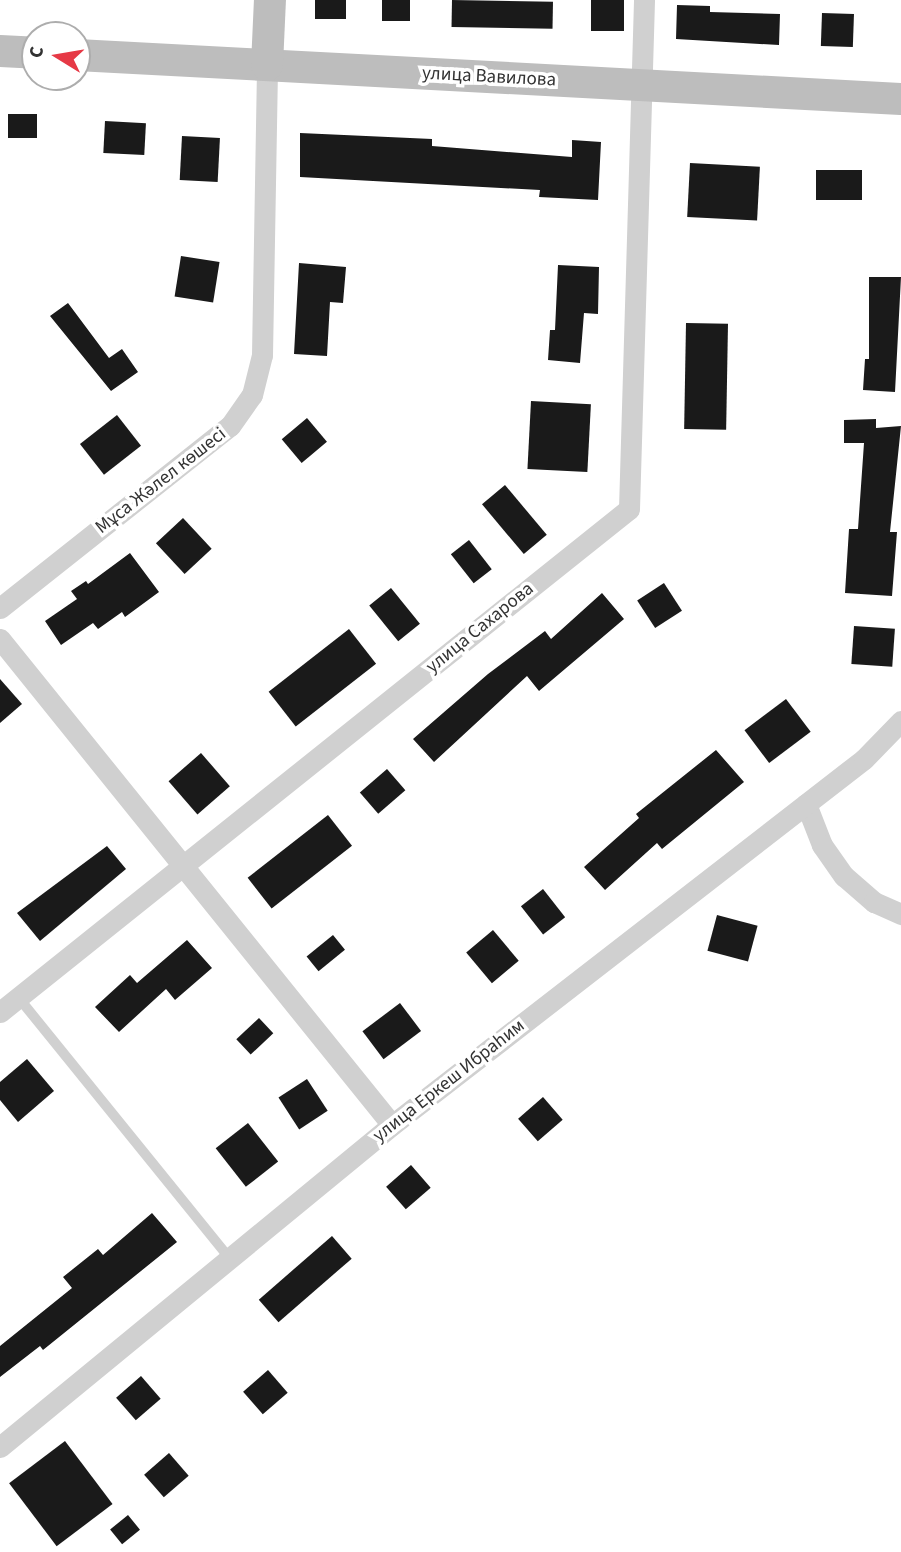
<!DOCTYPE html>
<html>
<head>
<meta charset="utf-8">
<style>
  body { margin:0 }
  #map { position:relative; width:901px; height:1552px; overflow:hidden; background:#fff; font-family:"Source Sans 3",sans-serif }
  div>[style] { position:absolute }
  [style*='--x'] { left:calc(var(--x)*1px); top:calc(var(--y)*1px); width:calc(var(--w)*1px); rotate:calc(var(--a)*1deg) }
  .building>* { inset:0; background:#1a1a1a; transform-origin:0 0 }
  .lane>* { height:10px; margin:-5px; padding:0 5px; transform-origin:5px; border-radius:5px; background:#d0d0d0 }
  .street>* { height:21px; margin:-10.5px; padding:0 10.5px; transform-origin:10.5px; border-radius:10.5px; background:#d0d0d0 }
  .secondary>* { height:32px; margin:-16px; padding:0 16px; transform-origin:16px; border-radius:16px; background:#bdbdbd }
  span { translate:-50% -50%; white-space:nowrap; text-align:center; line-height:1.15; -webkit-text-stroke:7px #fff; paint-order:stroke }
  .street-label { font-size:19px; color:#333 }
  .north { position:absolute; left:21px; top:21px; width:70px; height:70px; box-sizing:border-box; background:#fff; border:2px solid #adadad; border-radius:50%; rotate:281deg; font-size:19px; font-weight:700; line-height:28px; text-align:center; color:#333 }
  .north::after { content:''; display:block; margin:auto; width:24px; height:32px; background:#e63946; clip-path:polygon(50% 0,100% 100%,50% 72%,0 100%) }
</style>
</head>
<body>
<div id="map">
  <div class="building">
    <i style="left:315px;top:0;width:31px;height:19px"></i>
    <i style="left:382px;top:0;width:28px;height:21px"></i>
    <i style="left:452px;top:0;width:101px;height:27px;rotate:1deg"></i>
    <i style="left:591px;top:0;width:33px;height:31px"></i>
    <i style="clip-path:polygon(677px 5px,710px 6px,710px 12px,780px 14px,779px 45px,676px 39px)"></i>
    <i style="left:822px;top:13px;width:32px;height:33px;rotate:2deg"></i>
    <i style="left:8px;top:114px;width:29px;height:24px"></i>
    <i style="left:105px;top:121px;width:41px;height:32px;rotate:3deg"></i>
    <i style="clip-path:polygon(300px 133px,432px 139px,432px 146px,572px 157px,572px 140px,601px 142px,598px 200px,539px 197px,540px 190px,300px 177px)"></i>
    <i style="left:182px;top:136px;width:38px;height:44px;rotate:3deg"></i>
    <i style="left:690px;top:163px;width:70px;height:54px;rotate:3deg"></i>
    <i style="left:816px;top:170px;width:46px;height:30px"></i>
    <i style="left:181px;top:256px;width:39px;height:41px;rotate:9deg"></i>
    <i style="clip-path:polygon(299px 263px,346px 267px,343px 303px,330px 302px,327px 356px,294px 354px)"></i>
    <i style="clip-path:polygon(558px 265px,599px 267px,598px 314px,584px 313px,580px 363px,548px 360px,550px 330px,555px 330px)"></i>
    <i style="clip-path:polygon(869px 277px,901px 277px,895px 392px,863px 390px,865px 359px,869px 359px)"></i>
    <i style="clip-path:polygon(68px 303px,109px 358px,122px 349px,138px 372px,111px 391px,50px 316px)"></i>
    <i style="left:686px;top:323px;width:42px;height:106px;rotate:1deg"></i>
    <i style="left:531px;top:401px;width:60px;height:68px;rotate:3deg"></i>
    <i style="left:117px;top:415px;width:39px;height:47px;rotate:52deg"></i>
    <i style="left:307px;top:418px;width:31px;height:33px;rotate:50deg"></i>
    <i style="clip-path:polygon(876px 419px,876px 428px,901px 426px,890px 532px,897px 532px,892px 596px,845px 593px,849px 529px,858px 529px,864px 443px,844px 443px,844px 420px)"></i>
    <i style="left:505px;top:485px;width:65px;height:30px;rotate:50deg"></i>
    <i style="left:183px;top:518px;width:42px;height:37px;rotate:47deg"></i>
    <i style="left:469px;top:540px;width:37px;height:23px;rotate:52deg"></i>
    <i style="clip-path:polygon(130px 553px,159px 592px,125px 617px,122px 612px,98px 629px,93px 623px,61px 645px,45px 621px,77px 599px,71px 591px,86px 581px,88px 584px)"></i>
    <i style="left:664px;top:583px;width:33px;height:32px;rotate:57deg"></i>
    <i style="left:391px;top:588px;width:46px;height:28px;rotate:51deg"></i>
    <i style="clip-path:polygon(602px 593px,624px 619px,539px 691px,527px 676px,434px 762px,413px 739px,488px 674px,545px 631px,551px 639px)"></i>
    <i style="left:854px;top:626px;width:41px;height:38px;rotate:4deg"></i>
    <i style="left:349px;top:629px;width:44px;height:102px;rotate:52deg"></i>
    <i style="clip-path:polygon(0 679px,22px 704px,0 723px)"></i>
    <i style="left:786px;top:699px;width:41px;height:52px;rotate:53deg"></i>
    <i style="clip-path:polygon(716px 750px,744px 782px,662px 849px,657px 843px,605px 890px,584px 867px,639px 818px,636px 814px)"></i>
    <i style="left:201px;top:753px;width:44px;height:43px;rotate:49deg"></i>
    <i style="left:387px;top:769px;width:28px;height:36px;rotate:49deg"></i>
    <i style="left:328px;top:815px;width:39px;height:102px;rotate:52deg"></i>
    <i style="clip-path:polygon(107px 846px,126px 869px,40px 941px,17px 913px)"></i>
    <i style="left:543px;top:889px;width:36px;height:28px;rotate:52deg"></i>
    <i style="left:717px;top:915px;width:42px;height:37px;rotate:15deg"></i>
    <i style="left:493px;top:930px;width:40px;height:35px;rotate:50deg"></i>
    <i style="left:333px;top:935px;width:19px;height:34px;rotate:51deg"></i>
    <i style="clip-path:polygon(187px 940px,212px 968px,175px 1000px,166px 989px,119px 1032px,95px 1007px,130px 975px,137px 983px)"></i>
    <i style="left:400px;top:1003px;width:35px;height:47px;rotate:53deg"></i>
    <i style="left:259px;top:1018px;width:21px;height:31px;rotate:47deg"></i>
    <i style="clip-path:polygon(27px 1059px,54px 1091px,18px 1122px,0 1100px,0 1082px)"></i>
    <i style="left:307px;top:1079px;width:38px;height:34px;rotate:57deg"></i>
    <i style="left:543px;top:1097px;width:30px;height:33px;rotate:49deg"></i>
    <i style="left:248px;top:1123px;width:49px;height:41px;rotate:52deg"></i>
    <i style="left:411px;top:1165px;width:30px;height:33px;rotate:49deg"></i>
    <i style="clip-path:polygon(152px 1213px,177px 1242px,43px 1350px,40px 1346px,0 1377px,0 1346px,72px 1288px,63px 1277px,98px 1249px,103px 1255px)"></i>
    <i style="left:332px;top:1236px;width:30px;height:97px;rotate:49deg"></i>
    <i style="left:268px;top:1370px;width:30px;height:33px;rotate:49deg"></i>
    <i style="left:141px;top:1376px;width:30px;height:33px;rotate:49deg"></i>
    <i style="left:65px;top:1441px;width:79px;height:70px;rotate:53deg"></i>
    <i style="left:169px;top:1453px;width:30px;height:33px;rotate:49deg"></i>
    <i style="left:128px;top:1515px;width:19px;height:23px;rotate:51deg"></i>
  </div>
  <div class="lane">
    <i style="--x:18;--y:997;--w:336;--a:51"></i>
  </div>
  <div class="street">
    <i style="--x:0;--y:608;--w:293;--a:-38.4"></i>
    <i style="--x:230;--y:426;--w:38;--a:-55"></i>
    <i style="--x:252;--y:395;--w:41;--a:-76"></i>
    <i style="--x:262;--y:355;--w:290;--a:-89"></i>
    <i style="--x:0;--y:639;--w:624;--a:51.11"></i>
    <i style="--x:806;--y:804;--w:44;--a:68.7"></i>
    <i style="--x:822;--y:845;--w:38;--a:55"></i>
    <i style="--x:844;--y:876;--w:40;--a:41"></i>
    <i style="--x:874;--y:902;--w:30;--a:24"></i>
    <i style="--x:0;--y:1012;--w:805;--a:-38.65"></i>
    <i style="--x:629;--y:509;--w:509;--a:-88.31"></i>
    <i style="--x:0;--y:1447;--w:507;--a:-39.4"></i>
    <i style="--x:392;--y:1125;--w:597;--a:-37.79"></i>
    <i style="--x:864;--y:759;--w:53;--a:-45.8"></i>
  </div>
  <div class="secondary">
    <i style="--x:0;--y:51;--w:35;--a:3"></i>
    <i style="--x:77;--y:55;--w:825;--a:3.06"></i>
    <i style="--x:267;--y:65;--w:65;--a:-87.4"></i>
  </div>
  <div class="street-label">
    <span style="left:489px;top:77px;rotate:3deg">улица Вавилова</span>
    <span style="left:161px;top:481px;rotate:-38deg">Мұса Жәлел көшесі</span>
    <span style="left:480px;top:628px;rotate:-39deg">улица Сахарова</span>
    <span style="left:449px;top:1081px;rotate:-38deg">улица Еркеш Ибраһим</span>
  </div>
  <div class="north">С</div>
</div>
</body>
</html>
